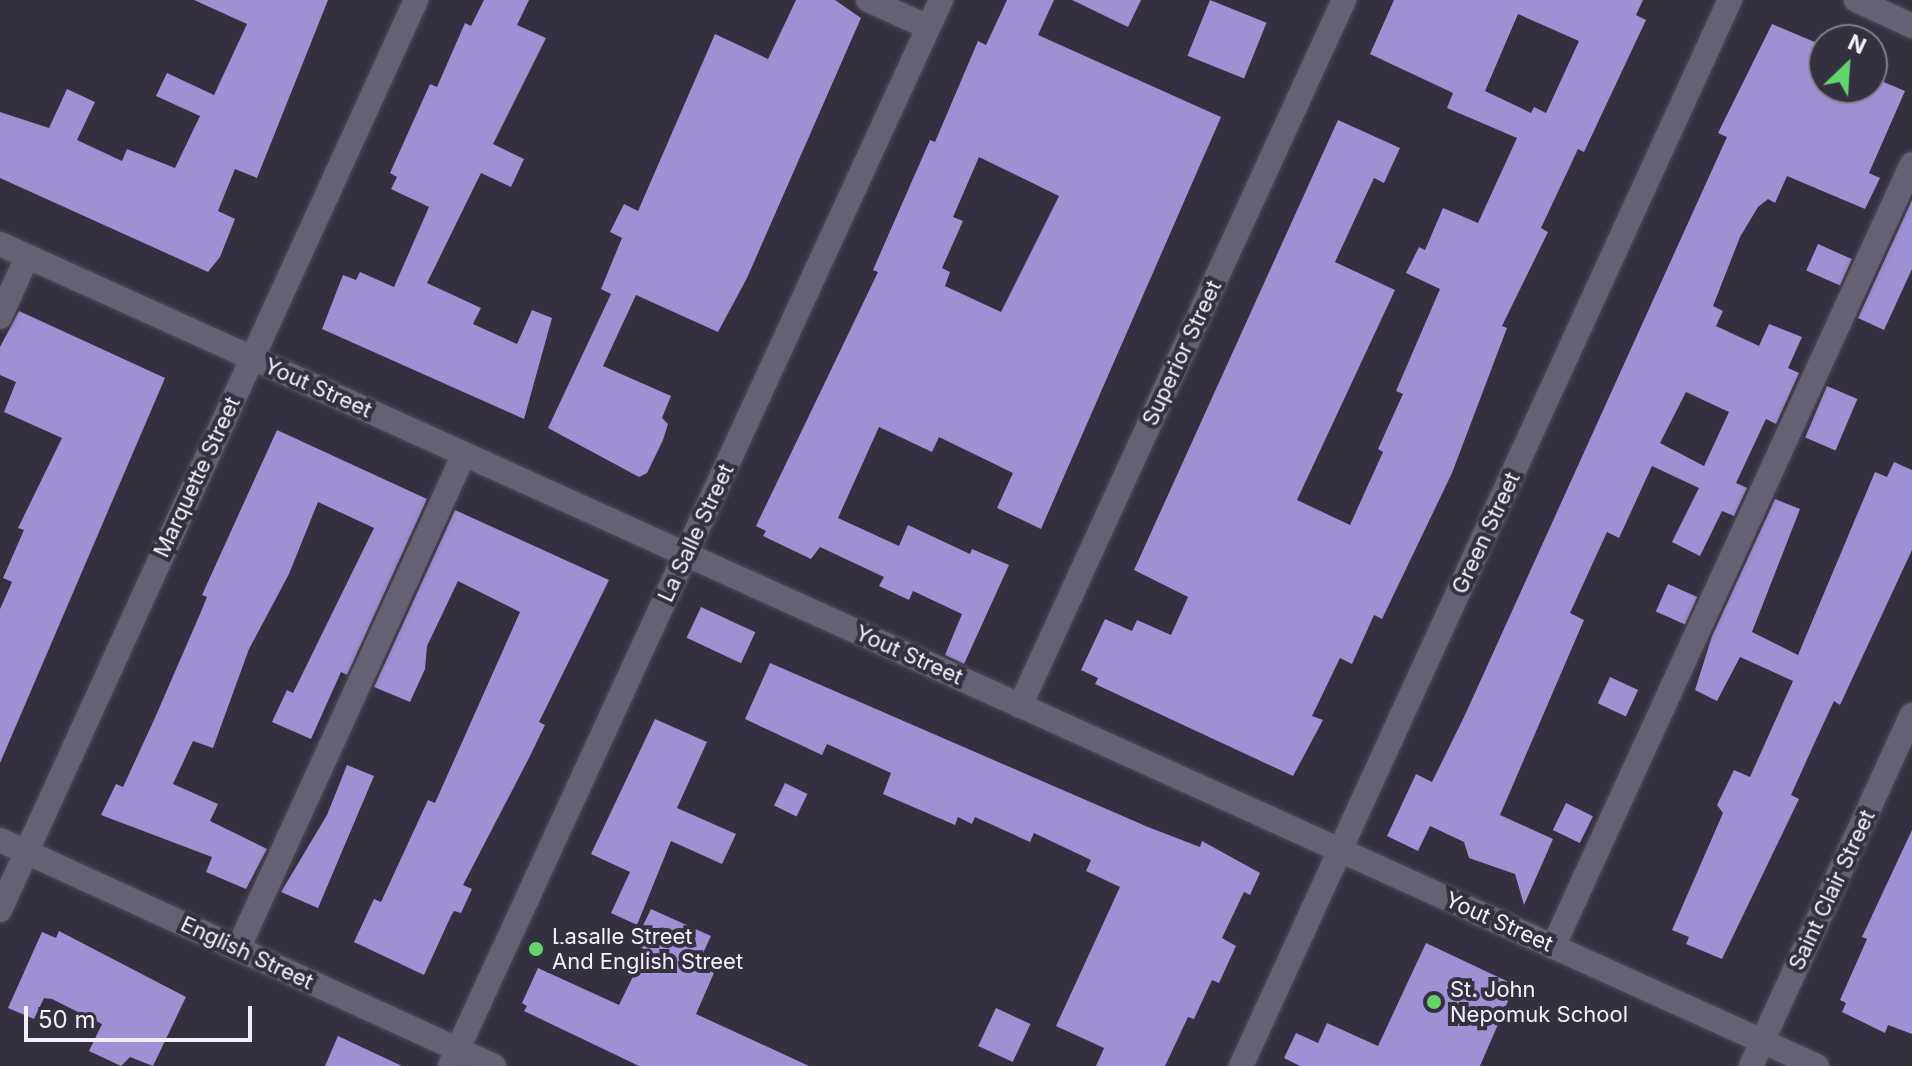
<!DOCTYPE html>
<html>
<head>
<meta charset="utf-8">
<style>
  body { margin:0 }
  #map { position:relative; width:1912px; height:1066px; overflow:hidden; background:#343040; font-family:Inter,sans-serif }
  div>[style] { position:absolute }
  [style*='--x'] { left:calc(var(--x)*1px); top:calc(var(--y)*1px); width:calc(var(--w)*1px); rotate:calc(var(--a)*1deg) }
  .building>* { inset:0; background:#9f8fd3; transform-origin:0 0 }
  .roads { filter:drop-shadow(0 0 2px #4f4c59) drop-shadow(0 0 2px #4f4c59) }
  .minor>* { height:24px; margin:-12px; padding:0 12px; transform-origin:12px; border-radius:12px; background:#656172 }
  .dots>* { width:22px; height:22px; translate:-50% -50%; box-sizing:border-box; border:4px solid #343040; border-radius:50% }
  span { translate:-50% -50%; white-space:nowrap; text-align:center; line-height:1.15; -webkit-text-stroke:8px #343040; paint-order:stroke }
  .street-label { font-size:22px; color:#f2f0fa }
  .poi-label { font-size:22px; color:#f2f0fa }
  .left { translate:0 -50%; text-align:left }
  .north { position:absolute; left:1808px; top:24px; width:80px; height:80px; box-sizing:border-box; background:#343040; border:2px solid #807d8a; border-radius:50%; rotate:25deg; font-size:22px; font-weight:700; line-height:32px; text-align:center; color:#f2f0fa }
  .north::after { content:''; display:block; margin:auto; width:28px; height:36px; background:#62d469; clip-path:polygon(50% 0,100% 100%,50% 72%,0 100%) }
  .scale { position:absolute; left:24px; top:1006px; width:228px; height:36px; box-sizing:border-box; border:4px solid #f2f0fa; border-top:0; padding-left:10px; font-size:24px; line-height:28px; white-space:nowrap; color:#f2f0fa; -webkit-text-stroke:6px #343040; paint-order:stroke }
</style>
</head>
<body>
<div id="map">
  <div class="building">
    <i style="clip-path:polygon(194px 0,328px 0,257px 178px,235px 169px,218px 211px,235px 219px,220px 257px,208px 272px,0 178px,0 112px,49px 128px,67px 89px,95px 102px,77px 140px,122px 161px,127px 149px,175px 168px,200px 116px,156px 96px,167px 73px,214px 95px,247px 24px)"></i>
    <i style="clip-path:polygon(484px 0,529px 0,517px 25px,546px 38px,493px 144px,524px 159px,511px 187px,481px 173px,427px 283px,481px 308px,473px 324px,517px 344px,532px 310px,552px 318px,524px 419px,322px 329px,343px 275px,356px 280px,360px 272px,394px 287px,429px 207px,391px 189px,397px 177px,390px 173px,430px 84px,437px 87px,465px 23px,471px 26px)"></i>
    <i style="clip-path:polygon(796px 0,835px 0,861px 18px,747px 278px,718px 332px,636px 295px,603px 366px,671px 396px,662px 418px,668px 424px,663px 440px,647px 473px,639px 477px,548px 428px,611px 294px,601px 289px,622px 238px,610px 232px,624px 204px,638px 211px,715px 34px,768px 59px)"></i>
    <i style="clip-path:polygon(evenodd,1007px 0,1054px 0,1038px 35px,1221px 117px,1041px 529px,997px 508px,1013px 473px,939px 437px,932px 452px,879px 427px,838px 518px,899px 546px,908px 525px,970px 554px,972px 549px,1009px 565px,964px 664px,945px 655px,962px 614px,913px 591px,909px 600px,879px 586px,884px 577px,820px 547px,811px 559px,763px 536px,766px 531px,756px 526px,878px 272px,873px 270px,930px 140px,935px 142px,978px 41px,986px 45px,1007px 0,979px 157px,1059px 196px,1001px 312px,945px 286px,950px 272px,942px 268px,963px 221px,953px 217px,979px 157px)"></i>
    <i style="clip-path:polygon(1072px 0,1141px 0,1128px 27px)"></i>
    <i style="left:1210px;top:0;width:61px;height:60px;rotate:22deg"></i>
    <i style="clip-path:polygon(evenodd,1394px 0,1643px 0,1636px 15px,1646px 20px,1584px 152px,1578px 149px,1541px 228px,1548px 232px,1502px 326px,1507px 328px,1452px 473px,1382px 619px,1374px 615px,1352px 664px,1340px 658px,1312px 716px,1323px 720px,1293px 776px,1095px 684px,1098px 678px,1081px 670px,1105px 619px,1132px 631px,1137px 620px,1171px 635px,1188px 597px,1134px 570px,1338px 120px,1400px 148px,1384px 183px,1374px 178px,1335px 262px,1395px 290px,1297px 500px,1350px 525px,1383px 452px,1378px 449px,1403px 394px,1396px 391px,1440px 289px,1406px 273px,1419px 247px,1425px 250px,1443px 208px,1478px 223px,1517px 138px,1447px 108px,1453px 93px,1370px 54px,1394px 0,1518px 14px,1579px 41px,1546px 113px,1534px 107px,1531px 113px,1485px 91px,1518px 14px)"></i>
    <i style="clip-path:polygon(evenodd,1772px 24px,1824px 46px,1824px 88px,1872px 88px,1872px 77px,1905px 91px,1869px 173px,1880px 178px,1865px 209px,1787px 176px,1775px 203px,1768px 199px,1758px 207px,1740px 237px,1713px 306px,1723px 311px,1716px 326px,1759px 346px,1769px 324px,1802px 337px,1788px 368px,1799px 373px,1776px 424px,1766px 419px,1736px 483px,1747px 488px,1734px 516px,1722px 511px,1700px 556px,1672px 542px,1699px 488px,1652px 466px,1619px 538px,1607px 532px,1570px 613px,1584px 620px,1500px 815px,1553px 839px,1524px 905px,1515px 874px,1469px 858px,1464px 842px,1430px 826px,1418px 851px,1387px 836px,1416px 774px,1432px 782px,1464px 717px,1727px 137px,1718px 133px,1772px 24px,1686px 392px,1729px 412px,1704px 466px,1660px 443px,1686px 392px)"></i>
    <i style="clip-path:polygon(1912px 200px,1912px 269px,1884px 330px,1858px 318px)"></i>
    <i style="left:1818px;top:244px;width:37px;height:29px;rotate:24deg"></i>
    <i style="clip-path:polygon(19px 311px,165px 378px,0 763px,0 609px,12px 582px,3px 578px,24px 530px,18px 528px,62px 438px,4px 412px,16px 382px,0 375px,0 347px)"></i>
    <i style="left:1827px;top:386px;width:33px;height:56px;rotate:23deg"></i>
    <i style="clip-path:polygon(277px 430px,427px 499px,347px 675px,341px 672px,311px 739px,272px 722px,287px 690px,293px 693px,374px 528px,318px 502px,289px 574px,249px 649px,213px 748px,193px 741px,173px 784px,218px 804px,210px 821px,267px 849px,246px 889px,206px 872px,212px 857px,101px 815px,116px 784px,123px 787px,154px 720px,200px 614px,207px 597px,202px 595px)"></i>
    <i style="clip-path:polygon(1894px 462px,1912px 470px,1912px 550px,1840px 705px,1834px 701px,1814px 744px,1791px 795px,1799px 799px,1722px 959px,1686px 944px,1689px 937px,1672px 930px,1723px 813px,1717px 805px,1734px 770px,1750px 777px,1793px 681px,1740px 657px,1717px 701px,1695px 690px,1712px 636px,1775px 499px,1800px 509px,1752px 632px,1798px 655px,1875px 472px,1887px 477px)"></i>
    <i style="clip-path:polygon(455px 510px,609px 580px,539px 722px,545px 725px,529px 758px,463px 885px,472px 889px,461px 913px,454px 911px,451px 916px,424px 975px,354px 942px,374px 899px,381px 902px,428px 800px,435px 803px,520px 612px,458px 581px,427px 646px,425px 669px,410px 702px,374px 687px)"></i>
    <i style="left:1668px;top:584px;width:32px;height:30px;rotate:24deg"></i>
    <i style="left:701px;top:607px;width:60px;height:34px;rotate:25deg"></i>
    <i style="clip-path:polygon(770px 663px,1148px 827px,1200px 847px,1202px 841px,1260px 873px,1250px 895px,1244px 892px,1222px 938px,1236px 946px,1219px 983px,1212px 980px,1194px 1019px,1188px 1017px,1165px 1066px,1096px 1066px,1104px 1048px,1056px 1026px,1120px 887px,1086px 871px,1091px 860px,1034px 833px,1030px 842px,975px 817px,972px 824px,958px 817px,955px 825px,883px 794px,891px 773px,827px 744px,822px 755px,745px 719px)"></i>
    <i style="left:1610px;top:677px;width:31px;height:29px;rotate:25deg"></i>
    <i style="clip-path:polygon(655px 719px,707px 742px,677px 808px,736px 834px,722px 864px,671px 841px,637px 925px,611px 913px,630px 872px,591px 854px)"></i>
    <i style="clip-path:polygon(347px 765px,374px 776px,318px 908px,281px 892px,327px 815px)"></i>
    <i style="left:785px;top:783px;width:25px;height:25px;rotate:26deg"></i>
    <i style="left:1566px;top:803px;width:30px;height:30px;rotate:26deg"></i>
    <i style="clip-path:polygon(1912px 830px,1912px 1034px,1888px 1025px,1885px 1033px,1842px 1012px,1846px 1003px,1840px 1000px,1867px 939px,1862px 937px)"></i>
    <i style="clip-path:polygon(651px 909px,711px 936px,697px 966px,714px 973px,696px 1014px,809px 1066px,639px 1066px,524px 1011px,527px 1006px,522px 1003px,538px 968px,619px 1005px,646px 950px,634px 944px)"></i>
    <i style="clip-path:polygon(59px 931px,186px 997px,153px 1066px,130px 1057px,121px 1066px,89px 1051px,102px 1024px,52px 999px,44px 998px,34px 1019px,8px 1008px,42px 932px,56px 938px)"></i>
    <i style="clip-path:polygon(1426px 943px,1515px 985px,1480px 1066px,1300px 1066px,1284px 1058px,1296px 1033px,1318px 1043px,1327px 1023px,1378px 1046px)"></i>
    <i style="left:996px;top:1008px;width:38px;height:42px;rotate:25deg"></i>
    <i style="clip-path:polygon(338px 1036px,402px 1066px,325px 1066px)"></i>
  </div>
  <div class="roads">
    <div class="minor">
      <i style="--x:868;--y:0;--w:66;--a:24.2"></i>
      <i style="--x:1856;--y:0;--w:62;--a:24.9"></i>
      <i style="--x:0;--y:244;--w:1994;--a:24.34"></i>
      <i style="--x:0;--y:317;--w:66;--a:-65.8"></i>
      <i style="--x:1020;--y:706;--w:777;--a:-65.35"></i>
      <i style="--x:0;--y:840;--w:543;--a:24.58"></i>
      <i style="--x:0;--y:910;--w:1001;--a:-65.43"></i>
      <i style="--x:1553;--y:947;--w:861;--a:-65.37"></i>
      <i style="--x:238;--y:949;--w:544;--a:-65.46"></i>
      <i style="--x:450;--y:1066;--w:1174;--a:-65.27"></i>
      <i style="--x:1241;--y:1066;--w:1173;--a:-65.36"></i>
      <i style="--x:1751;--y:1066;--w:386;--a:-65.4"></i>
    </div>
  </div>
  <div class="dots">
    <i style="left:536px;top:949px;background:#62d469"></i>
    <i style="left:1434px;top:1002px;background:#62d469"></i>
  </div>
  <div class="street-label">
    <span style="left:1182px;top:353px;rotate:-65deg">Superior Street</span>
    <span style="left:318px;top:388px;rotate:24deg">Yout Street</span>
    <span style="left:197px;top:477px;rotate:-65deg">Marquette Street</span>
    <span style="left:696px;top:533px;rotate:-65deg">La Salle Street</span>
    <span style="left:1486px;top:533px;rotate:-65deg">Green Street</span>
    <span style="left:909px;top:655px;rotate:24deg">Yout Street</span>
    <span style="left:1832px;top:890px;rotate:-65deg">Saint Clair Street</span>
    <span style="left:1499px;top:922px;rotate:24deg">Yout Street</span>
    <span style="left:247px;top:953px;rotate:25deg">English Street</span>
  </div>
  <div class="poi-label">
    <span class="left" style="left:552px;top:949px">Lasalle Street<br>And English Street</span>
    <span class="left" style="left:1450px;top:1002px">St. John<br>Nepomuk School</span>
  </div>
  <div class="north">N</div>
  <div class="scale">50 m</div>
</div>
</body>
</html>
